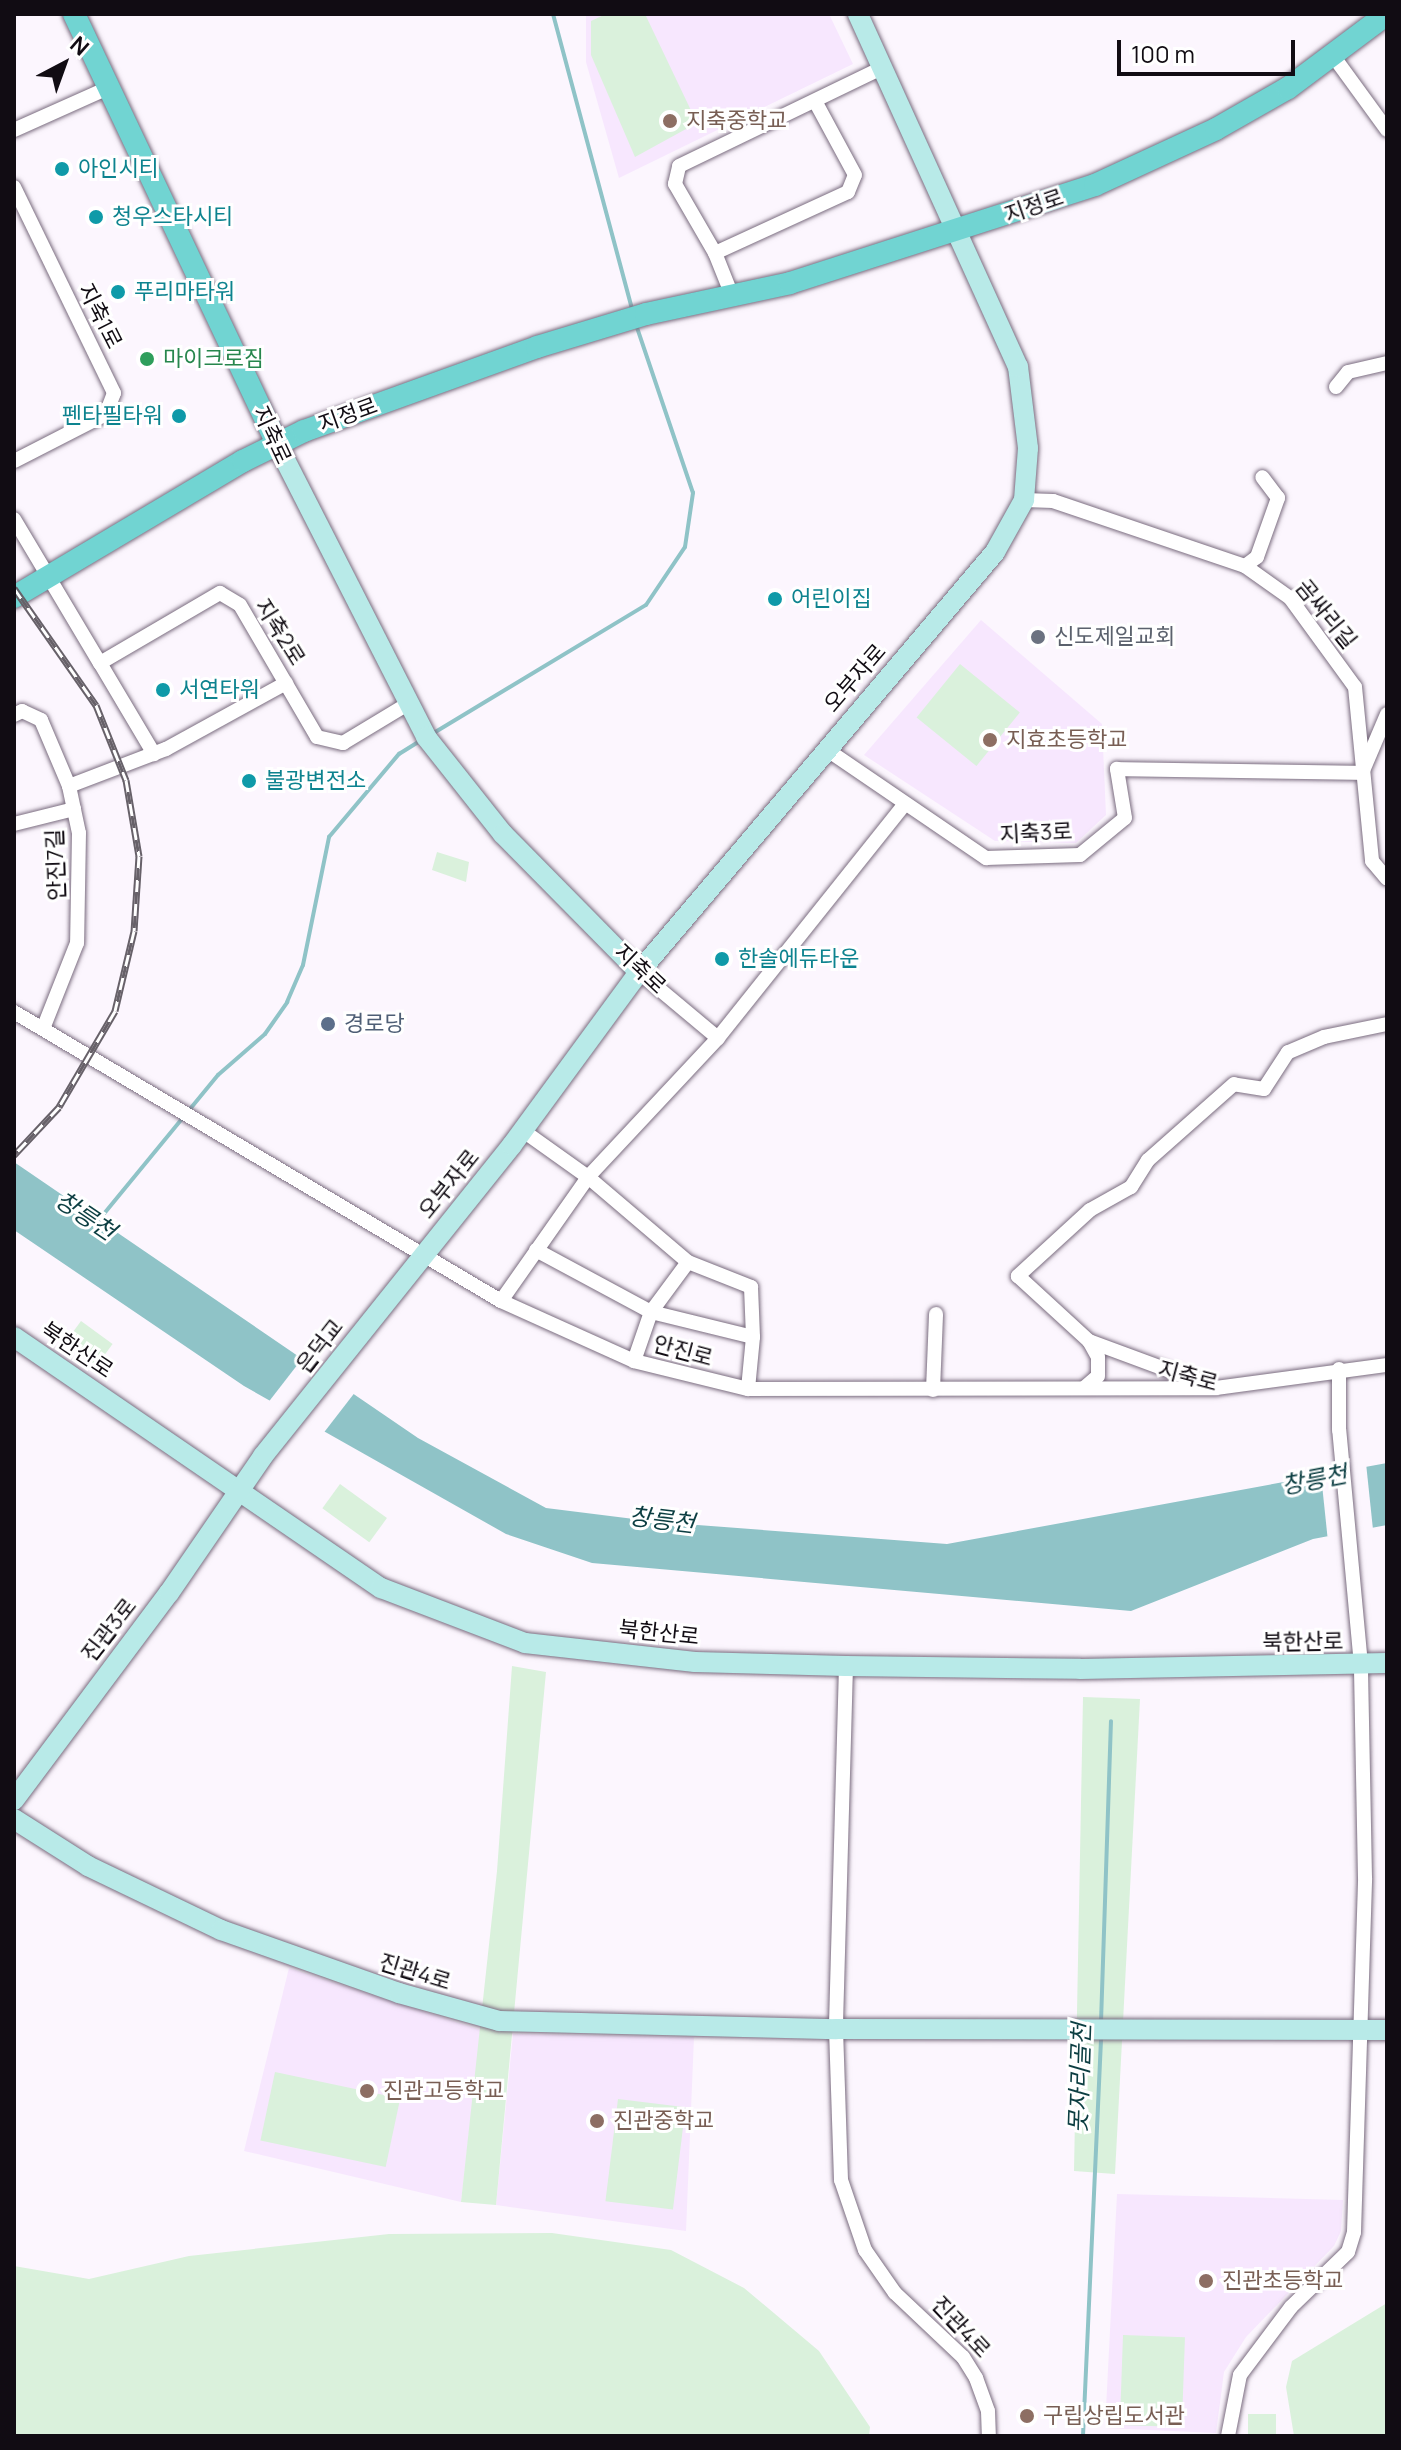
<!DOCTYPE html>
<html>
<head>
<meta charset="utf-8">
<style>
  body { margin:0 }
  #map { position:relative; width:1401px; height:2450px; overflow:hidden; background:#fcf6fe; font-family:Manrope,"Noto Sans KR",sans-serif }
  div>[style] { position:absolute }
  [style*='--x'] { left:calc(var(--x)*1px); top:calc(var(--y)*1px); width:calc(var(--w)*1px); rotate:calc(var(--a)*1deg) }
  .built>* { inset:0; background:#f7e7fe }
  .green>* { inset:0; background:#daf1dc; transform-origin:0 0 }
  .water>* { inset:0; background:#8fc3c7 }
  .pier>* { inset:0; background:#fcf6fe; transform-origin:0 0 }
  .stream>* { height:4px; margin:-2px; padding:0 2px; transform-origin:2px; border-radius:2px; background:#8fc3c7 }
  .roads { filter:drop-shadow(0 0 2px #7a6c7f) drop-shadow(0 0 2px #7a6c7f) }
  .street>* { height:14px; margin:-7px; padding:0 7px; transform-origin:7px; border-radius:7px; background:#fff }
  .secondary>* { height:20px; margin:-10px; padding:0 10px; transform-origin:10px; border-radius:10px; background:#b8eae8 }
  .primary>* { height:22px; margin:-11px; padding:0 11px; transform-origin:11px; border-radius:11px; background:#71d4d2 }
  .rail>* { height:7px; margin-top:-3.5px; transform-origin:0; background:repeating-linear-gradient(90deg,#fff 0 12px,#676169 0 24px); box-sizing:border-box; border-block:2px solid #676169 }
  .dots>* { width:22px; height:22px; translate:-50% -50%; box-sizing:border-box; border:4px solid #fff; border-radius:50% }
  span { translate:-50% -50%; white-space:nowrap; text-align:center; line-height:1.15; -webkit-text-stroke:6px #fff; paint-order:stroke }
  .education-label { font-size:22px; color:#785e54 }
  .left { translate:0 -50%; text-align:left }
  .culture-label { font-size:22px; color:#0d838f }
  .right { translate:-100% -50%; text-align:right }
  .street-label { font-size:22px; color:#110c13 }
  .leisure-label { font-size:22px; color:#27864d }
  .worship-label { font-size:22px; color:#5b616d }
  .service-label { font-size:22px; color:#4e5e75 }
  .water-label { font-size:24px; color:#0c3e42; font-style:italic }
  .frame { position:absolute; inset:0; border:16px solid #110c13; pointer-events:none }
  .north { position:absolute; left:24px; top:24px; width:80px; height:80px; -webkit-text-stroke:6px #fff; paint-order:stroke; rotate:41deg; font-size:22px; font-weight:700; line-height:32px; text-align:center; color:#110c13 }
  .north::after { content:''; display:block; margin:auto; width:28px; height:36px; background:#110c13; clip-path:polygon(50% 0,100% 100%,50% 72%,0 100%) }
  .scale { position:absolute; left:1117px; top:40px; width:178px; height:36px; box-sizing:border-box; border:4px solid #110c13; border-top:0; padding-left:10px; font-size:24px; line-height:28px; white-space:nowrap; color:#110c13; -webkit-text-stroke:6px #fff; paint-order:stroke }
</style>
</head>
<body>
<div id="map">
  <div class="built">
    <i style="clip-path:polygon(586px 14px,829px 14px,853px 64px,619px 178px,586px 62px)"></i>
    <i style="clip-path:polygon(981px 620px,1102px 724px,1106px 815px,1076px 843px,995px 841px,864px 755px)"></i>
    <i style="clip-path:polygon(289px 1968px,481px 2030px,461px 2202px,244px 2151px)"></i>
    <i style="clip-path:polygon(513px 2034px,694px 2037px,686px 2231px,496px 2205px)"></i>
    <i style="clip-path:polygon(1117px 2194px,1343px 2200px,1341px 2231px,1334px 2246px,1246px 2337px,1224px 2372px,1216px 2433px,1105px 2428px)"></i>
  </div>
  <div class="green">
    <i style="clip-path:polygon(606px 14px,645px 14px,697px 123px,635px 157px,591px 55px,591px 21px)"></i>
    <i style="left:960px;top:664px;width:77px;height:69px;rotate:39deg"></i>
    <i style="clip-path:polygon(437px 852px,469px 862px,466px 882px,432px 870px)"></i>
    <i style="left:81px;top:1321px;width:39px;height:27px;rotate:36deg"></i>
    <i style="left:340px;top:1484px;width:58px;height:30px;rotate:36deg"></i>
    <i style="clip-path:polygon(512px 1666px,546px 1672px,496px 2205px,461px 2202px,497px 1871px)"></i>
    <i style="clip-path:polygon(1083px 1697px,1140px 1699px,1115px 2174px,1074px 2171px)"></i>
    <i style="left:275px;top:2072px;width:128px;height:70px;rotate:12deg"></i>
    <i style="left:618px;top:2099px;width:68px;height:103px;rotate:7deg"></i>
    <i style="clip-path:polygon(552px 2233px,671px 2250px,744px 2288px,819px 2351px,870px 2427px,869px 2436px,14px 2436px,14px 2266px,89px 2279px,189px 2256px,389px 2234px)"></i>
    <i style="clip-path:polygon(1387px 2303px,1387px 2436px,1294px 2436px,1286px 2387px,1292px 2361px)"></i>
    <i style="left:1123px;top:2335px;width:62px;height:90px;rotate:2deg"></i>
    <i style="left:1248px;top:2414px;width:28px;height:22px"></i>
  </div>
  <div class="water">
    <i style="clip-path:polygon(14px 1162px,418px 1438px,546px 1508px,658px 1522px,947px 1544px,1387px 1463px,1387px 1525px,1313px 1539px,1131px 1611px,592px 1563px,506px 1534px,244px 1386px,14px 1230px)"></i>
  </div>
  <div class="pier">
    <i style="clip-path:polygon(305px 1355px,356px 1391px,322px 1435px,267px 1404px)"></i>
    <i style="left:1366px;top:1463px;width:69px;height:46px;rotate:84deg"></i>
  </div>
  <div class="stream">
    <i style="--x:553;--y:14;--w:305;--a:75"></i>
    <i style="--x:432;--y:734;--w:250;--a:-31.1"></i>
    <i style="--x:646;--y:605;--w:70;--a:-56.1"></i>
    <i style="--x:685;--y:547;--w:55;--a:-81.6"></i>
    <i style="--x:693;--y:493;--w:177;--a:-108.7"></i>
    <i style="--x:98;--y:1221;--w:189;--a:-50.6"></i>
    <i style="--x:218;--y:1075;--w:62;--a:-41.1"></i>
    <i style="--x:265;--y:1034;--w:39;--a:-55"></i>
    <i style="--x:287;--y:1002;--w:40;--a:-66.6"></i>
    <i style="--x:303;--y:965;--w:131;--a:-78.5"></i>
    <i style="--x:329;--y:837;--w:109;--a:-49.9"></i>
    <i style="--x:399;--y:754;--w:26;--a:-32"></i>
    <i style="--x:1101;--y:2022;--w:301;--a:-88.1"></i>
    <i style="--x:1083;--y:2436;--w:401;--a:-87.4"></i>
  </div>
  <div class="roads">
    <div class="street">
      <i style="--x:1334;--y:57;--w:90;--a:54"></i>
      <i style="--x:14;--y:130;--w:105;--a:-24.1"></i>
      <i style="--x:14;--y:187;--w:229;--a:64.1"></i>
      <i style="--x:114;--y:393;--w:22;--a:111"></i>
      <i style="--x:106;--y:414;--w:103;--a:152.9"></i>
      <i style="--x:715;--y:253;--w:146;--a:-24.6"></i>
      <i style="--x:848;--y:192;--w:18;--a:-68"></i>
      <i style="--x:855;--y:175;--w:84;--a:-118.4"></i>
      <i style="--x:733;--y:298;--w:48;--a:-111.8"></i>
      <i style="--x:715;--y:253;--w:80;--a:-120.1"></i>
      <i style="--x:675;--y:184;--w:18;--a:-77"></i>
      <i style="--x:679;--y:166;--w:228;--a:-25.8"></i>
      <i style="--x:1336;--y:387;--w:19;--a:-51"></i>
      <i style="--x:1348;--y:372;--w:40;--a:-13"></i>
      <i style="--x:1024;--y:500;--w:29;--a:2"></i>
      <i style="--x:1053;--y:501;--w:203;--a:18.7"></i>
      <i style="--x:1245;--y:566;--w:55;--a:35.4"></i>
      <i style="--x:1290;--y:598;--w:110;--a:53.9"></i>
      <i style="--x:1355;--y:687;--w:175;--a:84.4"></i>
      <i style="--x:1372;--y:861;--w:23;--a:50"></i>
      <i style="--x:14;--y:519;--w:168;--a:59.2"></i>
      <i style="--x:100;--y:663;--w:139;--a:-30.3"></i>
      <i style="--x:220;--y:593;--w:23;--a:31"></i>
      <i style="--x:240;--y:605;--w:153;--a:59.7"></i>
      <i style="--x:317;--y:737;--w:27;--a:13"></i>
      <i style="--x:343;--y:743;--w:74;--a:-31.1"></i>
      <i style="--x:1245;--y:566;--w:15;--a:-37"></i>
      <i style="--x:1257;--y:557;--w:63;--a:-70.4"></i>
      <i style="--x:1278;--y:498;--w:26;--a:-127"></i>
      <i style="--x:100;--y:663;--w:106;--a:59.3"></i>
      <i style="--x:14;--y:715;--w:9;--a:-27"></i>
      <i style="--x:22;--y:711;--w:21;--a:25"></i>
      <i style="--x:41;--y:720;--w:72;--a:67"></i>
      <i style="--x:69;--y:786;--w:48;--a:78"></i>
      <i style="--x:79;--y:833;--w:110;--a:91"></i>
      <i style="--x:77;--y:943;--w:92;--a:111.6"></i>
      <i style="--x:826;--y:749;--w:194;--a:34.3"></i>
      <i style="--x:986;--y:858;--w:94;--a:-1.8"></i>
      <i style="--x:1080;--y:855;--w:58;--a:-39.4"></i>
      <i style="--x:1125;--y:818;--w:50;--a:-99.3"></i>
      <i style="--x:1117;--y:769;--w:245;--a:0.9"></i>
      <i style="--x:1362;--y:773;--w:64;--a:-67"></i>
      <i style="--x:69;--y:786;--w:104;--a:-20.9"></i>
      <i style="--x:166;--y:749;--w:137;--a:-28.8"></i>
      <i style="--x:14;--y:824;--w:62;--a:-14"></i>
      <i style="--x:639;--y:972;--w:103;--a:39.9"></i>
      <i style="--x:14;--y:1012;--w:566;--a:30.69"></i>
      <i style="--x:501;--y:1301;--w:146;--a:24.3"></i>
      <i style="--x:634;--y:1361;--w:117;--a:13.8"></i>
      <i style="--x:748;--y:1389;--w:468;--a:-0.1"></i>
      <i style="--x:1387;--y:1024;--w:64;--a:168.3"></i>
      <i style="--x:1324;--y:1037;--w:39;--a:157"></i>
      <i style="--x:1288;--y:1052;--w:44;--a:123"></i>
      <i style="--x:1264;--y:1089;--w:30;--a:-171"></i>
      <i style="--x:1234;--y:1084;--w:115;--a:138.5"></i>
      <i style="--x:1148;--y:1160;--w:32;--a:122"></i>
      <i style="--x:1131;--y:1187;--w:47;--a:150.7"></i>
      <i style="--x:1090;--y:1210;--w:98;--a:137.5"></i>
      <i style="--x:1018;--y:1276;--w:96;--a:42.5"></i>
      <i style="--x:1089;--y:1341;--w:135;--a:20.3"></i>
      <i style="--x:1216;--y:1388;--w:173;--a:-7.7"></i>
      <i style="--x:522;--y:1130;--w:81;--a:35.5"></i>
      <i style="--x:588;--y:1177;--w:131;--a:40.4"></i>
      <i style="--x:688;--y:1262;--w:68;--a:21.6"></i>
      <i style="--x:751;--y:1287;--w:50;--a:87.7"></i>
      <i style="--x:753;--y:1337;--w:52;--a:95.5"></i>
      <i style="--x:536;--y:1250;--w:131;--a:28.3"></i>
      <i style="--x:651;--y:1312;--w:105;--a:13.8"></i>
      <i style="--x:501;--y:1301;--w:151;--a:-54.9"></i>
      <i style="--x:588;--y:1177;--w:190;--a:-46.9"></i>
      <i style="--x:718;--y:1038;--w:298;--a:-51.4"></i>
      <i style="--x:634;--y:1361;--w:52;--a:-70.9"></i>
      <i style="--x:651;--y:1312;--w:62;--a:-53.5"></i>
      <i style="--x:1084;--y:1388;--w:18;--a:-41"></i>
      <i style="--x:1098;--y:1376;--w:19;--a:-90"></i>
      <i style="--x:1098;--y:1357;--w:18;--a:-119"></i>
      <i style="--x:933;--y:1390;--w:76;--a:-87.7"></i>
      <i style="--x:846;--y:1666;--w:363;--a:91.6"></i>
      <i style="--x:836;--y:2029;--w:151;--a:88.1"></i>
      <i style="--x:841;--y:2180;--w:74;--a:71.1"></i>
      <i style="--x:865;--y:2250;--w:52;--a:55.1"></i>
      <i style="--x:895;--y:2293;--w:93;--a:43.3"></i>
      <i style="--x:963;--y:2357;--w:25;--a:58"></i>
      <i style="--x:976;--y:2378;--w:35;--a:70"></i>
      <i style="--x:988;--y:2411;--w:25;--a:88"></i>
      <i style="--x:1228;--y:2436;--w:62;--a:-78.9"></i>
      <i style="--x:1240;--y:2375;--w:85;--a:-53.1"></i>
      <i style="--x:1291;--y:2307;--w:79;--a:-44"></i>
      <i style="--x:1348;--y:2252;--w:21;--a:-73"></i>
      <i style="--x:1354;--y:2232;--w:354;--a:-88.2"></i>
      <i style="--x:1365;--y:1878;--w:213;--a:-91.1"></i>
      <i style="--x:1361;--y:1665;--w:236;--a:-95.3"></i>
      <i style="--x:1339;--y:1430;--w:61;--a:-90"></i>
    </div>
    <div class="secondary">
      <i style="--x:277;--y:444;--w:329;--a:63"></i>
      <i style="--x:426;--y:737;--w:124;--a:51.6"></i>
      <i style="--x:503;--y:834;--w:194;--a:45.4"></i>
      <i style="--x:14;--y:1337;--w:445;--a:34.4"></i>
      <i style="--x:381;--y:1588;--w:154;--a:20.9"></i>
      <i style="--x:525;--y:1643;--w:171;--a:6.4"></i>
      <i style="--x:695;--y:1662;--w:151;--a:1.5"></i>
      <i style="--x:846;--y:1666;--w:234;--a:0.7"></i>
      <i style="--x:1080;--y:1669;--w:307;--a:-1.1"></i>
      <i style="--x:14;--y:1800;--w:259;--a:-53.2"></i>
      <i style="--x:169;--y:1593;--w:166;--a:-55.5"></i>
      <i style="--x:263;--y:1456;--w:398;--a:-51.3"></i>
      <i style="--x:512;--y:1145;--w:215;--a:-53.7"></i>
      <i style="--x:639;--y:972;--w:551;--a:-49.71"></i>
      <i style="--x:995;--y:552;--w:60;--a:-60.9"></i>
      <i style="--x:1024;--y:500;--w:52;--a:-85.6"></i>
      <i style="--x:1028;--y:448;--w:82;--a:-97"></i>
      <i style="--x:1018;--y:367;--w:388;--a:-114.4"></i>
      <i style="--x:14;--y:1819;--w:88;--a:32.4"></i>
      <i style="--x:88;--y:1866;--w:148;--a:25.7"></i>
      <i style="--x:221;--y:1930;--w:189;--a:19.5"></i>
      <i style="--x:399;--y:1993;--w:104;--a:15.6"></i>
      <i style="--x:499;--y:2021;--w:337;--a:1.4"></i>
      <i style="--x:836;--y:2029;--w:551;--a:0.1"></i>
    </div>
    <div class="primary">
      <i style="--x:74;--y:14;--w:476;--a:64.7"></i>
      <i style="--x:14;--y:597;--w:266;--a:-30.7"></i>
      <i style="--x:243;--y:461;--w:68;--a:-26.2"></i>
      <i style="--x:304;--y:431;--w:248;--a:-19.8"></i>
      <i style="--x:537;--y:347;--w:114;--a:-16.8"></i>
      <i style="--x:646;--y:314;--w:147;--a:-12.1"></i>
      <i style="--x:790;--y:283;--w:320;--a:-17.8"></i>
      <i style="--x:1095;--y:185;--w:133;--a:-24.8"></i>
      <i style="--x:1216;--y:129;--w:83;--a:-29.7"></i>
      <i style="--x:1288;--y:88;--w:124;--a:-36.8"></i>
    </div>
  </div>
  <div class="rail">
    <i style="--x:14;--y:588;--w:143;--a:55"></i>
    <i style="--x:96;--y:705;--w:81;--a:68.2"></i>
    <i style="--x:126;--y:780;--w:77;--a:80.3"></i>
    <i style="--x:139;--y:856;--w:75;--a:93.8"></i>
    <i style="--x:134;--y:931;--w:82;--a:103.4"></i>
    <i style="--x:115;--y:1011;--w:111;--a:120.3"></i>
    <i style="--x:59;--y:1107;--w:66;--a:133.2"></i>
  </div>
  <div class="dots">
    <i style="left:670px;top:121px;background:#8d6e63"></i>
    <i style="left:62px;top:169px;background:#0f9aa8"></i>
    <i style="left:96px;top:217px;background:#0f9aa8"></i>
    <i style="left:118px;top:292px;background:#0f9aa8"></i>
    <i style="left:147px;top:359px;background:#2e9e5b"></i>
    <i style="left:179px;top:416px;background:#0f9aa8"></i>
    <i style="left:775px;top:599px;background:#0f9aa8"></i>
    <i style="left:1038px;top:637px;background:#6b7280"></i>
    <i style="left:163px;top:690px;background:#0f9aa8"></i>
    <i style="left:990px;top:740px;background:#8d6e63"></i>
    <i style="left:249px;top:781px;background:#0f9aa8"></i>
    <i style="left:722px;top:959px;background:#0f9aa8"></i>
    <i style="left:328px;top:1024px;background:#5c6f8a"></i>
    <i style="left:367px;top:2091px;background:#8d6e63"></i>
    <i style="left:597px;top:2121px;background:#8d6e63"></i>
    <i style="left:1206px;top:2281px;background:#8d6e63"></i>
    <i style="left:1027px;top:2416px;background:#8d6e63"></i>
  </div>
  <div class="education-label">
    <span class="left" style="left:686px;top:121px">지축중학교</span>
    <span class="left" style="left:1006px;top:740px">지효초등학교</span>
    <span class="left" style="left:383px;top:2091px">진관고등학교</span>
    <span class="left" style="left:613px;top:2121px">진관중학교</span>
    <span class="left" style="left:1222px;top:2281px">진관초등학교</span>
    <span class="left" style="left:1043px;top:2416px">구립상립도서관</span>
  </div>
  <div class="culture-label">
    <span class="left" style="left:78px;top:169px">아인시티</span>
    <span class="left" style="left:112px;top:217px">청우스타시티</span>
    <span class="left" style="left:134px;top:292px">푸리마타워</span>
    <span class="right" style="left:163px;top:416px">펜타필타워</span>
    <span class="left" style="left:791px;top:599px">어린이집</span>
    <span class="left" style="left:179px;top:690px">서연타워</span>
    <span class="left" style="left:265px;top:781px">불광변전소</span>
    <span class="left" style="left:738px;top:959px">한솔에듀타운</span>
  </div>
  <div class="street-label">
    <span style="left:1034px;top:206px;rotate:-19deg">지정로</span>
    <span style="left:100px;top:316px;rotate:63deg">지축1로</span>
    <span style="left:348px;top:415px;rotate:-20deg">지정로</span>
    <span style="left:272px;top:435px;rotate:65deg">지축로</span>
    <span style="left:1326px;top:614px;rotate:51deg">곰싸리길</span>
    <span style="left:280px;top:632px;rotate:58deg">지축2로</span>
    <span style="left:855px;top:678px;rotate:-49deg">오부자로</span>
    <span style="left:1036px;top:833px;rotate:-3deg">지축3로</span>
    <span style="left:56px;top:865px;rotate:-92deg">안진7길</span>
    <span style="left:640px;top:969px;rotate:43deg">지축로</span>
    <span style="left:449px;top:1184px;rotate:-51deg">오부자로</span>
    <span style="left:320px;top:1346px;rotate:-52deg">은덕교</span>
    <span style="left:77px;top:1350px;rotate:34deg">북한산로</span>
    <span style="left:683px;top:1351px;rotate:15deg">안진로</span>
    <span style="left:1188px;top:1376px;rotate:15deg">지축로</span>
    <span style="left:109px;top:1630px;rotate:-52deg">진관3로</span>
    <span style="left:659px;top:1633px;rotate:6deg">북한산로</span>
    <span style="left:1303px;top:1642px;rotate:-1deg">북한산로</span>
    <span style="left:415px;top:1972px;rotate:17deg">진관4로</span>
    <span style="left:961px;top:2327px;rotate:47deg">진관4로</span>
  </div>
  <div class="leisure-label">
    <span class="left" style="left:163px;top:359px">마이크로짐</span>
  </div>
  <div class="worship-label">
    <span class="left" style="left:1054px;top:637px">신도제일교회</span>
  </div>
  <div class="service-label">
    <span class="left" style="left:344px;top:1024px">경로당</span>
  </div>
  <div class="water-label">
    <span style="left:86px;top:1215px;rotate:34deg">창릉천</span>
    <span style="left:1314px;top:1479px;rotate:-11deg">창릉천</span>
    <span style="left:662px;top:1519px;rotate:7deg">창릉천</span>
    <span style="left:1079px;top:2078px;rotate:-88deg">못자리골천</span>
  </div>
  <div class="frame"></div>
  <div class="north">N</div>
  <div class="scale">100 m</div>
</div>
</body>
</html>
